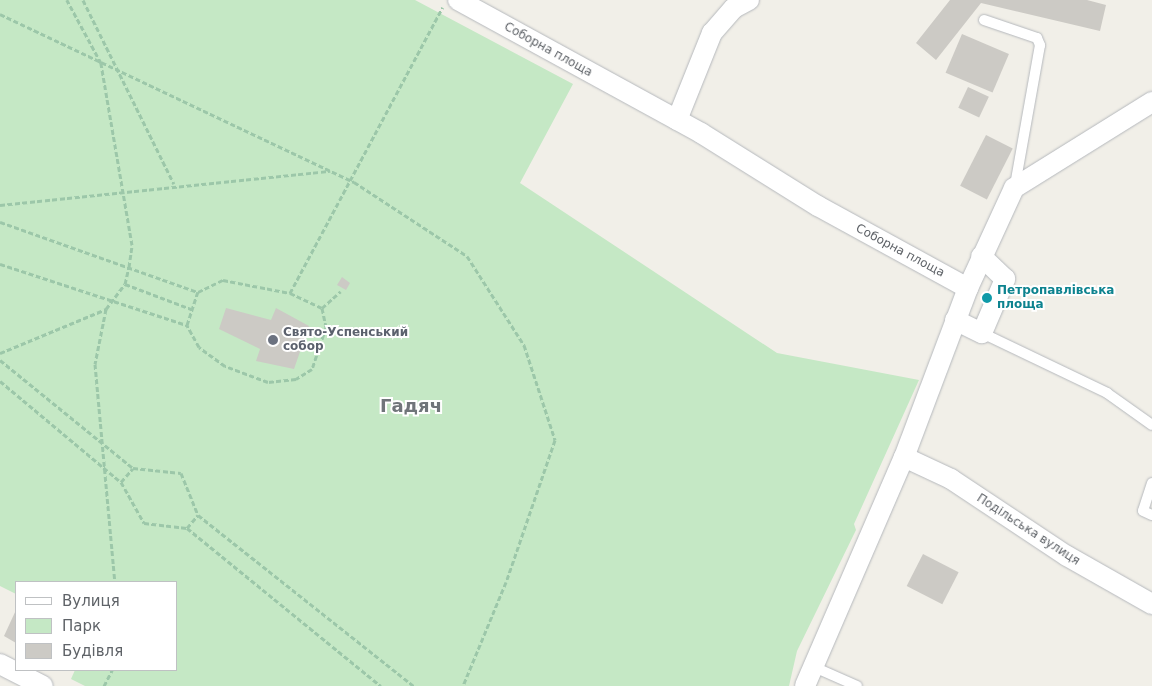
<!DOCTYPE html>
<html>
<head>
<meta charset="utf-8">
<style>
  body { margin:0 }
  #map { position:relative; width:1152px; height:686px; overflow:hidden; background:#f1efe8; font-family:"DejaVu Sans",sans-serif }
  div>[style] { position:absolute }
  [style*='--x'] { left:calc(var(--x)*1px); top:calc(var(--y)*1px); width:calc(var(--w)*1px); rotate:calc(var(--a)*1deg) }
  .green>* { inset:0; background:#c5e8c5 }
  .building>* { inset:0; background:#cccac5; transform-origin:0 0 }
  .path>* { height:3px; margin-top:-1.5px; transform-origin:0; background:repeating-linear-gradient(90deg,#9cc7a9 0 5px,transparent 0 7.5px) }
  .roads { filter:drop-shadow(0 0 1px #b5b8bc) drop-shadow(0 0 1px #b5b8bc) }
  .service>* { height:10px; margin:-5px; padding:0 5px; transform-origin:5px; border-radius:5px; background:#fff }
  .minor>* { height:20px; margin:-10px; padding:0 10px; transform-origin:10px; border-radius:10px; background:#fff }
  .dots>* { width:14px; height:14px; translate:-50% -50%; box-sizing:border-box; border:2px solid #fff; border-radius:50% }
  span { translate:-50% -50%; white-space:nowrap; text-align:center; line-height:1.15; -webkit-text-stroke:4px #fff; paint-order:stroke }
  .street-label { font-size:12px; color:#5f6368 }
  .culture-label { font-size:12px; color:#0d838f; font-weight:700 }
  .left { translate:0 -50%; text-align:left }
  .worship-label { font-size:12px; color:#5b616d; font-weight:700 }
  .district-label { font-size:18px; color:#70757a; font-weight:700 }
  .legend { position:absolute; left:15px; top:581px; width:162px; height:90px; box-sizing:border-box; background:#fff; border:1px solid #bfc1c3; margin:0; padding:6px 9px; list-style:none; font-size:15px; color:#5f6368 }
  .legend li { display:flex; align-items:center; gap:10px; height:25px }
  .legend b { width:25px; border:1px solid #bfc1c3 }
</style>
</head>
<body>
<div id="map">
  <div class="green">
    <i style="clip-path:polygon(0 0,415px 0,573px 84px,520px 183px,777px 353px,919px 380px,854px 524px,856px 530px,797px 651px,789px 686px,85px 686px,71px 679px,75px 670px,176px 670px,176px 582px,16px 582px,16px 594px,0 586px)"></i>
  </div>
  <div class="building">
    <i style="clip-path:polygon(950px 0,1087px 0,1106px 5px,1100px 31px,981px 3px,936px 60px,916px 43px)"></i>
    <i style="left:962px;top:34px;width:51px;height:42px;rotate:23deg"></i>
    <i style="left:968px;top:87px;width:23px;height:23px;rotate:25deg"></i>
    <i style="left:986px;top:135px;width:30px;height:57px;rotate:27deg"></i>
    <i style="clip-path:polygon(342px 277px,350px 283px,346px 290px,337px 285px)"></i>
    <i style="clip-path:polygon(226px 308px,271px 320px,276px 308px,309px 326px,294px 369px,256px 361px,260px 349px,219px 329px)"></i>
    <i style="left:923px;top:554px;width:40px;height:36px;rotate:27deg"></i>
    <i style="clip-path:polygon(16px 610px,16px 643px,4px 636px)"></i>
  </div>
  <div class="path">
    <i style="--x:83;--y:0;--w:205;--a:63.7"></i>
    <i style="--x:0;--y:14;--w:392;--a:25.4"></i>
    <i style="--x:354;--y:182;--w:135;--a:33.2"></i>
    <i style="--x:467;--y:256;--w:106;--a:57.4"></i>
    <i style="--x:524;--y:345;--w:100;--a:71.9"></i>
    <i style="--x:555;--y:440;--w:150;--a:109"></i>
    <i style="--x:506;--y:582;--w:113;--a:112.5"></i>
    <i style="--x:0;--y:205;--w:332;--a:-5.9"></i>
    <i style="--x:0;--y:222;--w:210;--a:19.5"></i>
    <i style="--x:198;--y:292;--w:28;--a:-26"></i>
    <i style="--x:223;--y:280;--w:68;--a:11"></i>
    <i style="--x:290;--y:293;--w:35;--a:25"></i>
    <i style="--x:322;--y:308;--w:19;--a:78"></i>
    <i style="--x:326;--y:327;--w:44;--a:108.4"></i>
    <i style="--x:312;--y:369;--w:19;--a:148"></i>
    <i style="--x:296;--y:379;--w:28;--a:174"></i>
    <i style="--x:268;--y:382;--w:46;--a:-159.6"></i>
    <i style="--x:225;--y:366;--w:32;--a:-144"></i>
    <i style="--x:199;--y:347;--w:25;--a:-119"></i>
    <i style="--x:187;--y:325;--w:35;--a:-72"></i>
    <i style="--x:0;--y:264;--w:197;--a:18.1"></i>
    <i style="--x:125;--y:284;--w:71;--a:20.7"></i>
    <i style="--x:290;--y:293;--w:324;--a:-61.9"></i>
    <i style="--x:322;--y:308;--w:25;--a:-42"></i>
    <i style="--x:106;--y:309;--w:56;--a:101.3"></i>
    <i style="--x:95;--y:364;--w:219;--a:84.8"></i>
    <i style="--x:0;--y:353;--w:115;--a:-22.5"></i>
    <i style="--x:106;--y:309;--w:31;--a:-53"></i>
    <i style="--x:125;--y:284;--w:17;--a:-77"></i>
    <i style="--x:129;--y:267;--w:22;--a:-82"></i>
    <i style="--x:132;--y:245;--w:185;--a:-99.7"></i>
    <i style="--x:101;--y:63;--w:72;--a:-118.4"></i>
    <i style="--x:0;--y:360;--w:171;--a:39.1"></i>
    <i style="--x:133;--y:468;--w:48;--a:5.9"></i>
    <i style="--x:181;--y:473;--w:45;--a:68"></i>
    <i style="--x:198;--y:515;--w:275;--a:38.4"></i>
    <i style="--x:0;--y:381;--w:158;--a:39.9"></i>
    <i style="--x:121;--y:482;--w:47;--a:60.7"></i>
    <i style="--x:144;--y:523;--w:43;--a:6.6"></i>
    <i style="--x:187;--y:528;--w:250;--a:39.2"></i>
    <i style="--x:121;--y:482;--w:18;--a:-49"></i>
    <i style="--x:187;--y:528;--w:17;--a:-50"></i>
    <i style="--x:104;--y:686;--w:18;--a:-63"></i>
  </div>
  <div class="roads">
    <div class="service">
      <i style="--x:984;--y:20;--w:56;--a:18.8"></i>
      <i style="--x:1037;--y:38;--w:8;--a:67"></i>
      <i style="--x:1040;--y:45;--w:143;--a:100.1"></i>
      <i style="--x:982;--y:333;--w:139;--a:25.6"></i>
      <i style="--x:1107;--y:393;--w:55;--a:35.4"></i>
      <i style="--x:1152;--y:483;--w:29;--a:108"></i>
      <i style="--x:1143;--y:511;--w:10;--a:24"></i>
      <i style="--x:814;--y:667;--w:47;--a:23.8"></i>
    </div>
    <div class="minor">
      <i style="--x:458;--y:0;--w:277;--a:28.7"></i>
      <i style="--x:701;--y:133;--w:138;--a:32"></i>
      <i style="--x:818;--y:206;--w:171;--a:28.7"></i>
      <i style="--x:968;--y:288;--w:181;--a:110.7"></i>
      <i style="--x:904;--y:457;--w:249;--a:113.4"></i>
      <i style="--x:677;--y:120;--w:94;--a:-68.1"></i>
      <i style="--x:712;--y:33;--w:33;--a:-49"></i>
      <i style="--x:734;--y:8;--w:17;--a:-28"></i>
      <i style="--x:968;--y:288;--w:110;--a:-65.3"></i>
      <i style="--x:1014;--y:188;--w:163;--a:-31.9"></i>
      <i style="--x:955;--y:320;--w:30;--a:26"></i>
      <i style="--x:982;--y:333;--w:59;--a:-66.9"></i>
      <i style="--x:1005;--y:279;--w:33;--a:-136"></i>
      <i style="--x:904;--y:457;--w:52;--a:25.1"></i>
      <i style="--x:951;--y:479;--w:139;--a:33.6"></i>
      <i style="--x:1067;--y:556;--w:98;--a:29.5"></i>
      <i style="--x:0;--y:664;--w:48;--a:27.1"></i>
    </div>
  </div>
  <div class="dots">
    <i style="left:987px;top:298px;background:#0f9aa8"></i>
    <i style="left:273px;top:340px;background:#6b7280"></i>
  </div>
  <div class="street-label">
    <span style="left:548px;top:50px;rotate:29deg">Соборна площа</span>
    <span style="left:900px;top:251px;rotate:28deg">Соборна площа</span>
    <span style="left:1028px;top:530px;rotate:33deg">Подільська вулиця</span>
  </div>
  <div class="culture-label">
    <span class="left" style="left:997px;top:298px">Петропавлівська<br>площа</span>
  </div>
  <div class="worship-label">
    <span class="left" style="left:283px;top:340px">Свято-Успенський<br>собор</span>
  </div>
  <div class="district-label">
    <span style="left:411px;top:406px">Гадяч</span>
  </div>
  <ul class="legend">
  <li><b style="height:6px;background:#fff"></b>Вулиця</li>
  <li><b style="height:14px;background:#c5e8c5"></b>Парк</li>
  <li><b style="height:14px;background:#cccac5"></b>Будівля</li>
  </ul>
</div>
</body>
</html>
